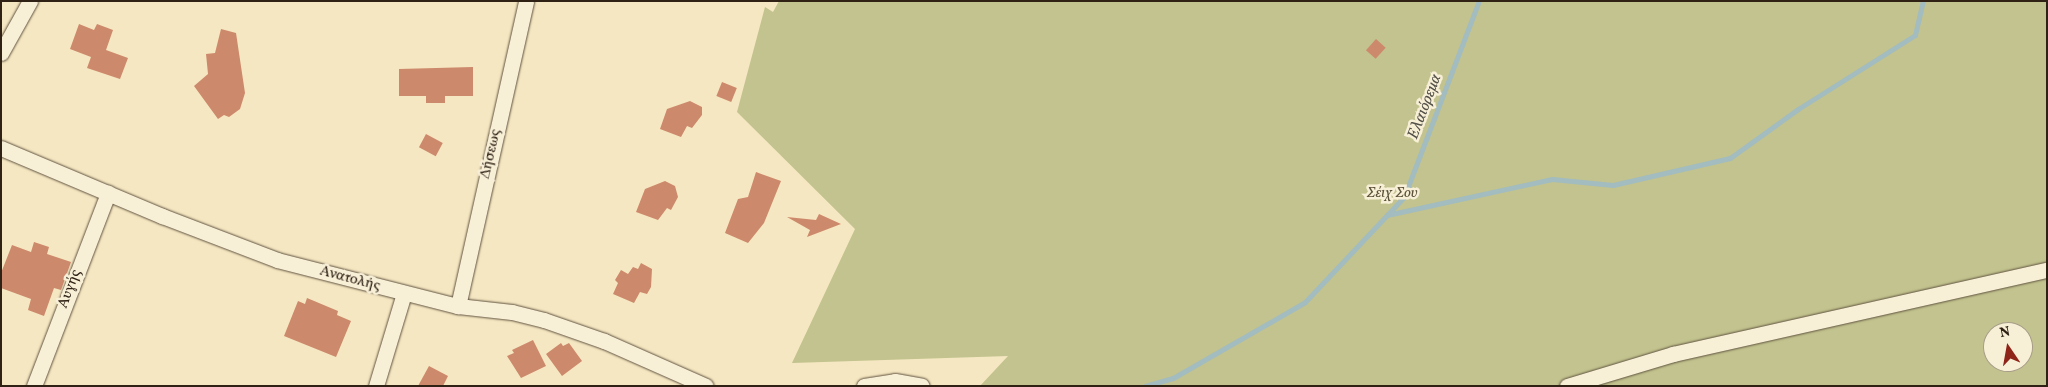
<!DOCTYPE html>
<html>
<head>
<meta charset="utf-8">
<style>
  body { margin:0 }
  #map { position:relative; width:2048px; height:387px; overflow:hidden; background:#f5e7c1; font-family:Vollkorn,serif }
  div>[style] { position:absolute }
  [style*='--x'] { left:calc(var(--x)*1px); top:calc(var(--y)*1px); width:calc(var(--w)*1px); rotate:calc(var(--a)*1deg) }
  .green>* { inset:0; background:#c2c38e }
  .stream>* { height:5px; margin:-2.5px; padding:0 2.5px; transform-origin:2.5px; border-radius:2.5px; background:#a3bcbf }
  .building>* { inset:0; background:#cd896b; transform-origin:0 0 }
  .roads { filter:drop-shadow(0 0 1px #605340) drop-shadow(0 0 1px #605340) }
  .street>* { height:15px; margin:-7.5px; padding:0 7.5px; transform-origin:7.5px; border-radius:7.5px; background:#f8efd7 }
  span { translate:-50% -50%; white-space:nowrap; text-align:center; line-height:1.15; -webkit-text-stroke:5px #f8efd7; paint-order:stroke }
  .street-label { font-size:15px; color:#2f2215 }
  .park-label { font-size:15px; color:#5b5239; font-style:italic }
  .water-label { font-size:16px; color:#525048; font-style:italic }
  .frame { position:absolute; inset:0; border:2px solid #2f2215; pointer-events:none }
  .north { position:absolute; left:1983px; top:322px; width:50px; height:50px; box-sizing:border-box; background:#f8efd7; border:1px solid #a89d89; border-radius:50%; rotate:348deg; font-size:14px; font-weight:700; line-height:20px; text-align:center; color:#2f2215 }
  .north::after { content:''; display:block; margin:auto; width:18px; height:22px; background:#8f2418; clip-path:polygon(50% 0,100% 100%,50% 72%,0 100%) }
</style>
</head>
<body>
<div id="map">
  <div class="green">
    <i style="clip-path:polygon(evenodd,779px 1px,2047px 1px,2047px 386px,980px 386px,1008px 356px,792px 363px,855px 229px,737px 112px,765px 7px,773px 12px,779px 1px,1993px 332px,2023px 332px,2023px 362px,1993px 362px,1993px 332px)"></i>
  </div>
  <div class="stream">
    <i style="--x:1387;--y:215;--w:169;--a:-12.3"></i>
    <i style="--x:1552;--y:179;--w:61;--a:5.6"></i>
    <i style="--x:1613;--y:185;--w:120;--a:-13"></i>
    <i style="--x:1730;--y:158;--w:84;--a:-35.8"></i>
    <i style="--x:1798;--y:109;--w:138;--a:-32.3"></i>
    <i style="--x:1915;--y:35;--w:35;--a:-77"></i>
    <i style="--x:1145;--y:386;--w:29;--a:-16"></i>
    <i style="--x:1173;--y:378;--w:152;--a:-29.9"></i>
    <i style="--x:1305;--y:302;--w:144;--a:-46.7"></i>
    <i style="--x:1404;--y:197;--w:210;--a:-69.1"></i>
  </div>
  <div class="building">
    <i style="clip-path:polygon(79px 24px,94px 30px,97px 24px,113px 30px,106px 50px,128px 58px,120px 79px,87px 68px,91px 57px,70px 49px)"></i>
    <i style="clip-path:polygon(221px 29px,236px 33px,245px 93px,240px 109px,229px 117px,224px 115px,218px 119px,194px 86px,208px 74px,206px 54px,215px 53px)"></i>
    <i style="left:1376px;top:39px;width:13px;height:15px;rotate:42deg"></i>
    <i style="clip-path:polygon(473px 67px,473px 96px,445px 96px,445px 103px,426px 103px,426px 96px,399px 96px,399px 69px)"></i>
    <i style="left:722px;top:82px;width:16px;height:15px;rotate:22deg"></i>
    <i style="clip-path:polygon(690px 101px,702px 107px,702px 115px,692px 128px,687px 126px,681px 137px,660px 129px,667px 109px)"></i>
    <i style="left:426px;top:134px;width:19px;height:15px;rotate:28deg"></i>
    <i style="clip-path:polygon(756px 172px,781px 181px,764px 223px,748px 243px,725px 233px,738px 199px,748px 197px)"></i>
    <i style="clip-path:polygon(665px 181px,675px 186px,678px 197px,671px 210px,667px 208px,658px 220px,636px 212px,645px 189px)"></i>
    <i style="clip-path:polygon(819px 214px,841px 224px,807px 237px,810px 230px,787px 217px,816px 220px)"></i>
    <i style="clip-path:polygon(34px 242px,49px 247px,47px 254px,71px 262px,61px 290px,54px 288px,44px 316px,28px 310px,31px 299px,1px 288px,1px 273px,12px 245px,31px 252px)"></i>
    <i style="clip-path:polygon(641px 263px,652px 269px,651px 287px,647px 294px,640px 292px,634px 303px,613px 294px,618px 283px,615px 280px,621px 270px,628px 274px,633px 267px,638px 269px)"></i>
    <i style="clip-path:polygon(307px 298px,338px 311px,337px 315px,351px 321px,336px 357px,284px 336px,298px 301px,305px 304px)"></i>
    <i style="clip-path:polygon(533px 340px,546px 366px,521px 378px,507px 356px,514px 353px,512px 350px)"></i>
    <i style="clip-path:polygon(561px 343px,563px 346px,569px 343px,582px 361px,562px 376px,546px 354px)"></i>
    <i style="clip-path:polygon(429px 366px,448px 376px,443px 386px,418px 386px)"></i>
  </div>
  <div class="roads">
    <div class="street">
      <i style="--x:1;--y:53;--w:60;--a:-60.9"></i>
      <i style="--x:1;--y:148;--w:175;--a:22.9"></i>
      <i style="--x:162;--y:216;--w:123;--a:20.9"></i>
      <i style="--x:277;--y:260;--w:187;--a:14.3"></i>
      <i style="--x:458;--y:306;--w:54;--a:6.3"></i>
      <i style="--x:512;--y:312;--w:33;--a:14"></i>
      <i style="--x:544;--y:320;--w:64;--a:19.3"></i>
      <i style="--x:604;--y:341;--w:111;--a:23.8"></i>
      <i style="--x:458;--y:306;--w:312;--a:-77.4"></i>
      <i style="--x:34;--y:386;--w:207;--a:-69"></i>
      <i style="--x:376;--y:386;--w:97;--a:-73.2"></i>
      <i style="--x:864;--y:386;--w:31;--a:-9"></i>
      <i style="--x:895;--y:381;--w:27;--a:10"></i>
      <i style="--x:1567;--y:386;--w:111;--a:-16.8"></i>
      <i style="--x:1673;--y:354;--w:383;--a:-12.7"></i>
    </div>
  </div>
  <div class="street-label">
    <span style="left:491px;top:154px;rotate:-77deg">Δήσεως</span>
    <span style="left:350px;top:279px;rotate:15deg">Ανατολής</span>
    <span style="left:70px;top:289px;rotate:-69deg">Αυγής</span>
  </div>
  <div class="park-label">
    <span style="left:1392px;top:194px">Σέιχ Σου</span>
  </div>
  <div class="water-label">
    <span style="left:1425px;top:107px;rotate:-69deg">Ελαιόρεμα</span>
  </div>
  <div class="frame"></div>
  <div class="north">N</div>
</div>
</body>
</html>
